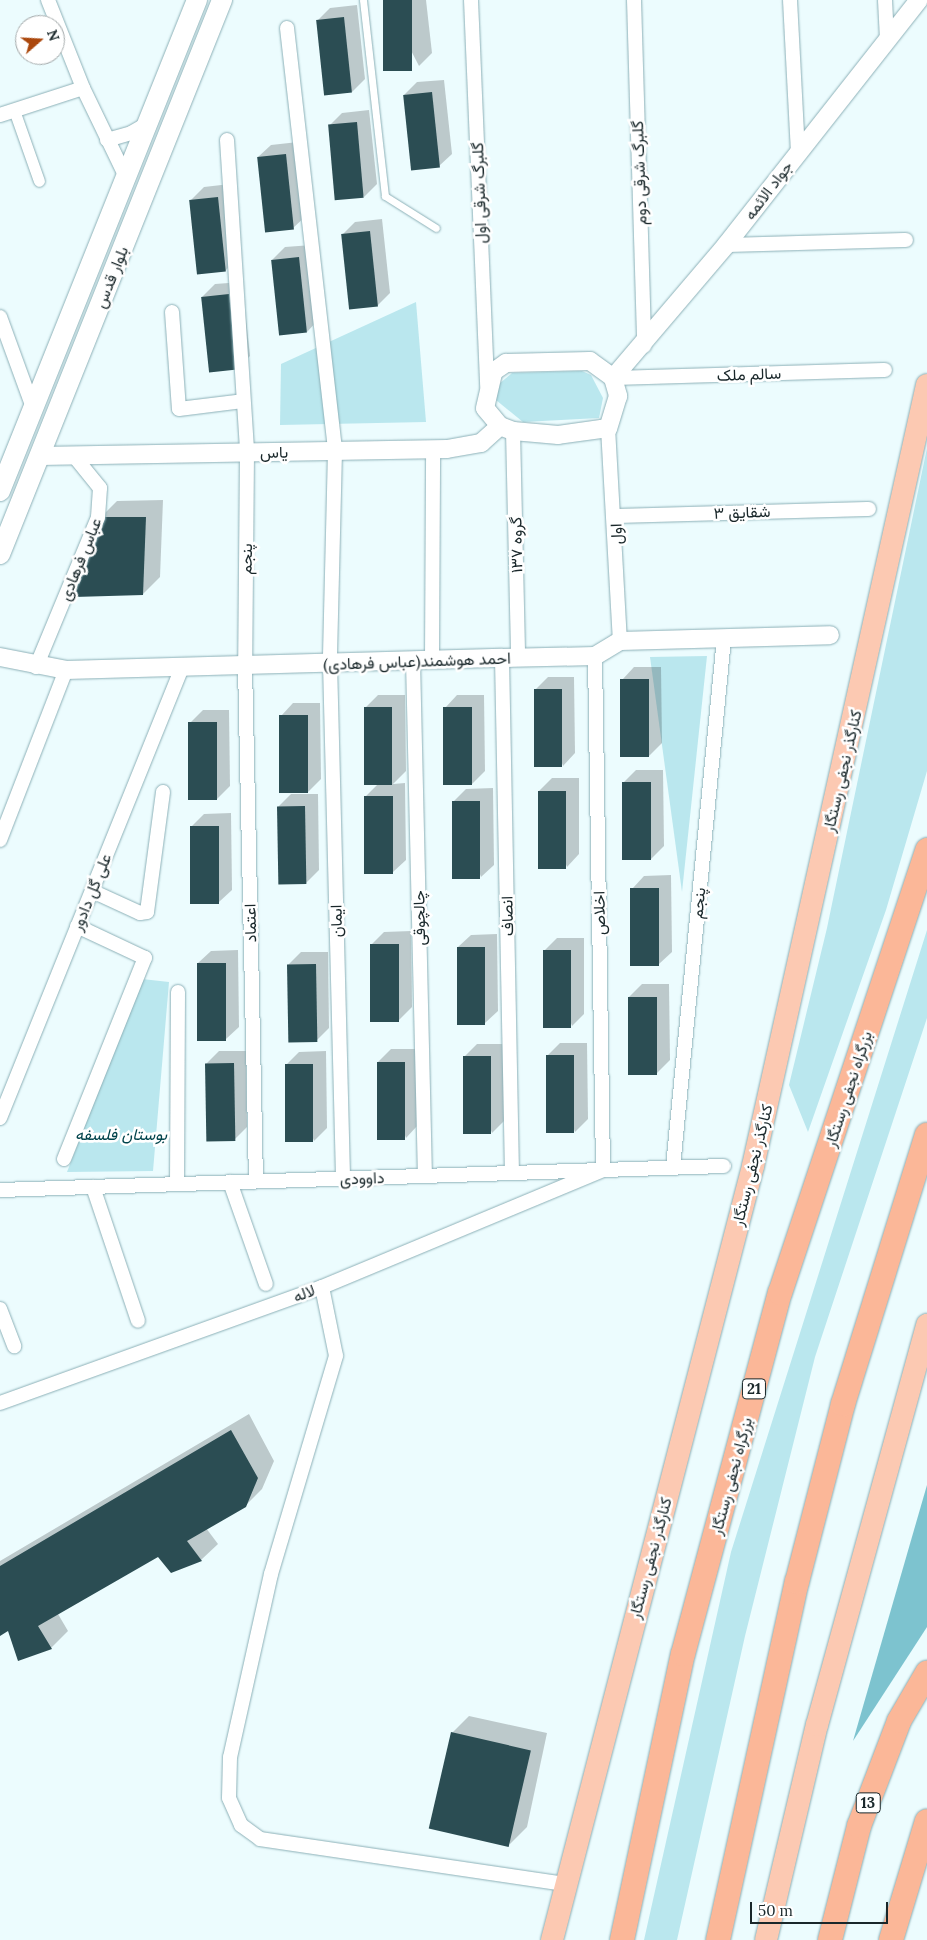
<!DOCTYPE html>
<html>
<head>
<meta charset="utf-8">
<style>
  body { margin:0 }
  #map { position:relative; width:927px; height:1940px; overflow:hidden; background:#ecfcfe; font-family:Lora,Vazirmatn,serif }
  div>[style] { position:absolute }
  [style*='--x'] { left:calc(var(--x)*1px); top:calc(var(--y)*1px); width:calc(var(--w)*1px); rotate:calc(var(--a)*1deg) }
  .green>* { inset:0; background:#bae7ee }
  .forest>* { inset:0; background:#7dc3cf }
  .shadow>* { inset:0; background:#0003 }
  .building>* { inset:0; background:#2b4d53; transform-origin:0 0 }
  .roads { filter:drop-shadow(0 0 1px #8cb0b7) drop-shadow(0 0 1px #8cb0b7) }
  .service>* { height:7px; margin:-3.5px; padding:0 3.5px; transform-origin:3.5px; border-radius:3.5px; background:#fff }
  .pedestrian>* { height:11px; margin:-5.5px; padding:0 5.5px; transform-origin:5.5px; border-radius:5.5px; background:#fff }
  .minor>* { height:14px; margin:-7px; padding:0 7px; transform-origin:7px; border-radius:7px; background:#fff }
  .tertiary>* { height:18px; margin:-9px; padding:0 9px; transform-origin:9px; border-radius:9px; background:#fff }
  .secondary>* { height:20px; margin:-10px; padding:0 10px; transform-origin:10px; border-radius:10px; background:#fff }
  .primary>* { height:22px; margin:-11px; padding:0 11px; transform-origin:11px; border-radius:11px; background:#fcc9b2 }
  .trunk>* { height:24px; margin:-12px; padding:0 12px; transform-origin:12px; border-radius:12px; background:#fbb798 }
  span { translate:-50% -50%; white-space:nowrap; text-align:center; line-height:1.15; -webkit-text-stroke:5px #fff; paint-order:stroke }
  .shield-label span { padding:1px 4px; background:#fff; border:1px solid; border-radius:4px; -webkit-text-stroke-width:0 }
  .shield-label { font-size:15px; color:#19272a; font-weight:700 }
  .street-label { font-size:16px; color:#19272a }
  .park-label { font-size:16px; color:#00434b; font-style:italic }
  .north { position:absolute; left:15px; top:15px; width:50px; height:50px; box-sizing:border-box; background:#fff; border:1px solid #a3a9aa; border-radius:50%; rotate:71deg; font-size:14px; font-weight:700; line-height:20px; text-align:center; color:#19272a }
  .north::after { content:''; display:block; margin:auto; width:18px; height:22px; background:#ab480d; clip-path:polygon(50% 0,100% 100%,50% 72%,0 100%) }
  .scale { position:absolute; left:750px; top:1902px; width:138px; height:22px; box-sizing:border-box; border:2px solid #19272a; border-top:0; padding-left:6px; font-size:15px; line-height:18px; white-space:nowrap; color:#19272a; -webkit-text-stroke:4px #fff; paint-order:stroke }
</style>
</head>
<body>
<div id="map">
  <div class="green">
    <i style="clip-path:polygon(416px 302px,426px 422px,280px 425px,281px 364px)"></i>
    <i style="clip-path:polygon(582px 371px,591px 375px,603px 398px,599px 418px,523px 422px,496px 400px,499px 384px,512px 373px)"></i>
    <i style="clip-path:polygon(927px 448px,927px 771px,886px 910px,808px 1132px,789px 1085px,827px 928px)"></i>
    <i style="clip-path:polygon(707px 656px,682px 892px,650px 657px)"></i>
    <i style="clip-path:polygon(927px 930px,927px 1018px,815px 1357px,745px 1636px,677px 1940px,644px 1940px,731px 1552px)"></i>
    <i style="clip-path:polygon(142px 979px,169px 982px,153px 1171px,67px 1172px)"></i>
  </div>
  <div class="forest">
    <i style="clip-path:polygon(927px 1485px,927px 1627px,853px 1741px)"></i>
  </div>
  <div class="shadow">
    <i style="clip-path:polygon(385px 0,426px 0,432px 53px,419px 66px)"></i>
    <i style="clip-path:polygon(357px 5px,365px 79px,352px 92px,317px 21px,330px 8px)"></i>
    <i style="clip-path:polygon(444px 80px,452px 154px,439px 166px,404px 95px,417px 82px)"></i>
    <i style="clip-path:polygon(369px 110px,377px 184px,364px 197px,329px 126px,342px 113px)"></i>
    <i style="clip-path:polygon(298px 142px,306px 216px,293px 228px,258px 157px,271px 145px)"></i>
    <i style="clip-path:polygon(230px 184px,238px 258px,225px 271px,191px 200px,204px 187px)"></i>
    <i style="clip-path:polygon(382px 219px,390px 293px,377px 306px,343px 234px,355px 222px)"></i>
    <i style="clip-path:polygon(312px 245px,319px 319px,307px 332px,272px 260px,285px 247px)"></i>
    <i style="clip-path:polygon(242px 282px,250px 356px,237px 369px,202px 297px,215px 284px)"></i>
    <i style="clip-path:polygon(163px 500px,160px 577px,143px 594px,100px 518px,117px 501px)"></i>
    <i style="clip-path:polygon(634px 667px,661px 667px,662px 743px,649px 756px,622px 680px)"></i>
    <i style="clip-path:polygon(548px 677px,574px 677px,575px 753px,563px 766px,535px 690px)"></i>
    <i style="clip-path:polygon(378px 695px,405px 695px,406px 771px,393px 784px,405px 783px,406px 860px,393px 872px,365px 797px,378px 784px,365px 708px)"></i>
    <i style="clip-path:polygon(457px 695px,484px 695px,485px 771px,472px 784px,445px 708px)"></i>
    <i style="clip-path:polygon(293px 703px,320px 703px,321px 779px,308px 792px,281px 716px)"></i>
    <i style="clip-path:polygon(203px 710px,229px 710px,230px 786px,217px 799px,190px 723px)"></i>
    <i style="clip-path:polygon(636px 770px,663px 770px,664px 846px,651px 859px,623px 783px)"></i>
    <i style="clip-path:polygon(552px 778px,579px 778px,579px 854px,567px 867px,539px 791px)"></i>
    <i style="clip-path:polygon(493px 788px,494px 865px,481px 877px,453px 802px,466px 789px)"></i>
    <i style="clip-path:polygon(291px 794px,318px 794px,319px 870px,306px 883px,278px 807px)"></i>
    <i style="clip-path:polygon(231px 813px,232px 890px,219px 902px,191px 827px,204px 814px)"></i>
    <i style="clip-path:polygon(671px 875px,672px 952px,659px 964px,632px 889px,644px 876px)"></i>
    <i style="clip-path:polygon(411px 931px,412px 1007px,399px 1020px,372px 944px,384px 932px)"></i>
    <i style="clip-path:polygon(497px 934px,498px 1011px,485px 1023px,458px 947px,471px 935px)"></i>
    <i style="clip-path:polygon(557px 938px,584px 938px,584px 1014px,572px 1026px,544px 951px)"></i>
    <i style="clip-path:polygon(238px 950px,239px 1027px,226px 1039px,198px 963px,211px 951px)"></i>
    <i style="clip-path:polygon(301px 952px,328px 952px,329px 1028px,316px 1041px,288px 965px)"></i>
    <i style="clip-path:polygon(642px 984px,669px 984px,670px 1060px,657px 1073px,629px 997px)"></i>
    <i style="clip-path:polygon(560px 1043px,587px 1043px,588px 1119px,575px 1132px,547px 1056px)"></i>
    <i style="clip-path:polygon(477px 1044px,504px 1044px,505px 1120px,492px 1133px,464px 1057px)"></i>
    <i style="clip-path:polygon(391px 1049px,418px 1049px,418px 1125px,406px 1138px,378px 1062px)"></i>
    <i style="clip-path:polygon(219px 1051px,246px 1051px,247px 1127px,234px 1140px,206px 1064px)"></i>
    <i style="clip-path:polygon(326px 1051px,327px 1128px,314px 1141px,286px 1065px,299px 1052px)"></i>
    <i style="clip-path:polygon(249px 1414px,274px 1461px,262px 1489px,245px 1506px,206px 1528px,218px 1544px,201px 1560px,158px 1556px,58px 1614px,68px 1631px,51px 1648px,18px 1659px,9px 1629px,0 1634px,0 1561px)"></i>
    <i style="clip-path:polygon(469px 1716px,547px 1733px,527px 1827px,510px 1844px,452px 1733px)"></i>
  </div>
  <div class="building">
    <i style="left:383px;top:0;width:29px;height:71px"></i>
    <i style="left:344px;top:17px;width:76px;height:28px;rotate:84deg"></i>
    <i style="left:432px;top:92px;width:76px;height:29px;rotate:84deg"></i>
    <i style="left:357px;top:122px;width:76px;height:29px;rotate:85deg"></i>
    <i style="left:286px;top:154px;width:76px;height:29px;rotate:84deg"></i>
    <i style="left:218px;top:197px;width:75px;height:29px;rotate:84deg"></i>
    <i style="left:370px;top:231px;width:76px;height:29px;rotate:84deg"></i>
    <i style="left:299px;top:257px;width:76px;height:28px;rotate:84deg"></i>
    <i style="left:229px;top:294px;width:76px;height:28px;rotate:84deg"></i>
    <i style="clip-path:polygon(98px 517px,146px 517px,143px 595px,74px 597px,76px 571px)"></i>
    <i style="left:620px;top:679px;width:29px;height:78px"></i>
    <i style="left:534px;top:689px;width:28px;height:78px"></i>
    <i style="left:364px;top:707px;width:28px;height:78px"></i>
    <i style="left:443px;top:707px;width:29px;height:78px"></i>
    <i style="left:279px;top:715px;width:29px;height:78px"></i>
    <i style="left:188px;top:722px;width:29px;height:78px"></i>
    <i style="left:651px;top:782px;width:78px;height:29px;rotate:90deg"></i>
    <i style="left:538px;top:791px;width:28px;height:78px"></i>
    <i style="left:364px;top:796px;width:29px;height:78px"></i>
    <i style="left:452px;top:801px;width:28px;height:78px"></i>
    <i style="left:305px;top:806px;width:78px;height:28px;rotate:89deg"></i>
    <i style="left:190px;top:826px;width:29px;height:78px"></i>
    <i style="left:630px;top:888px;width:29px;height:78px"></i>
    <i style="left:370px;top:944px;width:29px;height:78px"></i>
    <i style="left:457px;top:947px;width:28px;height:78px"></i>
    <i style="left:543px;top:950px;width:28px;height:78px"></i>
    <i style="left:197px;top:963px;width:29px;height:78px"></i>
    <i style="left:316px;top:964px;width:78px;height:29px;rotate:89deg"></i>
    <i style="left:628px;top:997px;width:29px;height:78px"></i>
    <i style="left:546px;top:1055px;width:28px;height:78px"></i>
    <i style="left:463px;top:1056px;width:28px;height:78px"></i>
    <i style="left:377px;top:1062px;width:28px;height:78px"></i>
    <i style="left:234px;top:1063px;width:78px;height:29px;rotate:89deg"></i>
    <i style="left:285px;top:1064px;width:28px;height:78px"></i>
    <i style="clip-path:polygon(231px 1430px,258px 1478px,246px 1507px,187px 1541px,202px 1561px,171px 1573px,158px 1557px,38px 1626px,52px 1649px,18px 1661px,8px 1631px,0 1636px,0 1566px)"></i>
    <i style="left:451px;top:1732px;width:82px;height:99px;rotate:13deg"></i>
  </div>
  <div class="roads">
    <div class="service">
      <i style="--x:363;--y:0;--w:197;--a:83.6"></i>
      <i style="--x:385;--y:196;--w:60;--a:32.1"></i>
    </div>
    <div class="pedestrian">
      <i style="--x:14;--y:110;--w:75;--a:70.6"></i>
    </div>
    <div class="minor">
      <i style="--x:48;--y:0;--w:95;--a:68.3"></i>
      <i style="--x:83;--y:88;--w:101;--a:64.2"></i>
      <i style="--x:471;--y:0;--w:386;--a:87.6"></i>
      <i style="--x:634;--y:0;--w:346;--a:88.3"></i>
      <i style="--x:790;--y:0;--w:151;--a:87"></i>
      <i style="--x:885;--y:0;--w:40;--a:87.1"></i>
      <i style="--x:287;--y:28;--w:426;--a:83.5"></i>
      <i style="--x:335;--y:451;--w:212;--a:91.4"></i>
      <i style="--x:330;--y:663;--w:515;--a:88.55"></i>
      <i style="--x:0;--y:115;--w:87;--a:-18"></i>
      <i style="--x:107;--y:140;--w:25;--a:-16"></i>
      <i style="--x:131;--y:133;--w:20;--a:-30"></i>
      <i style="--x:227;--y:140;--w:314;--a:86.3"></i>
      <i style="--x:247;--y:453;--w:212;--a:90.5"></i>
      <i style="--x:245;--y:665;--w:516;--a:88.78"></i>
      <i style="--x:726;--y:245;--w:180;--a:-1.6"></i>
      <i style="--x:172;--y:312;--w:97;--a:85.9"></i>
      <i style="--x:179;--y:409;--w:64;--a:-7.1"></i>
      <i style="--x:0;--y:317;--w:94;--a:70"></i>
      <i style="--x:613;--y:378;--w:272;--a:-1.7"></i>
      <i style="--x:608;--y:428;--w:213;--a:86.8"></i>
      <i style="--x:513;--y:431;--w:227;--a:88.7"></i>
      <i style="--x:615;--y:516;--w:254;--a:-1.6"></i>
      <i style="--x:502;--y:658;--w:515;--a:88.89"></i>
      <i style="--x:432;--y:660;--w:210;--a:-89.7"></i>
      <i style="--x:413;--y:661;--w:515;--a:88.67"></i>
      <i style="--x:36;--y:667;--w:162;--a:-67.5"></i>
      <i style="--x:98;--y:517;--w:29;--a:-86"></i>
      <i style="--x:100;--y:488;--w:41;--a:-129.1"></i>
      <i style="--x:0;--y:840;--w:182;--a:-68.8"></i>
      <i style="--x:92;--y:891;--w:53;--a:24.6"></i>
      <i style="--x:140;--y:913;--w:7;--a:-8"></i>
      <i style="--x:147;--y:912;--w:121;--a:-82.4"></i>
      <i style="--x:0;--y:1118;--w:486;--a:-68"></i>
      <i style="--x:64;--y:1159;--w:217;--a:-68.1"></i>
      <i style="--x:145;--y:958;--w:75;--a:-154.8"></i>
      <i style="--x:673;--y:1167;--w:531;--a:-84.49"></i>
      <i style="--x:230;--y:1182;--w:108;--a:70.6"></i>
      <i style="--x:177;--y:1183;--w:191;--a:-89.7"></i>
      <i style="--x:93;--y:1187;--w:141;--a:71.4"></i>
      <i style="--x:0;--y:1190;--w:724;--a:-1.9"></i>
      <i style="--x:322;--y:1287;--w:70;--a:78.5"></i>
      <i style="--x:336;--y:1356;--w:227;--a:106.6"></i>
      <i style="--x:271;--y:1574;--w:188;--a:102.6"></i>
      <i style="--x:230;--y:1757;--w:41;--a:91.4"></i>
      <i style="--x:229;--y:1798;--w:30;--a:66"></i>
      <i style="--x:241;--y:1825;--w:24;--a:36"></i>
      <i style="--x:260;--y:1839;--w:308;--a:8.4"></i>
      <i style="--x:0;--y:1309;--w:40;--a:69"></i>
      <i style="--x:0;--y:1403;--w:342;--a:-19.8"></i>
      <i style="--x:322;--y:1287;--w:304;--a:-22.6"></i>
      <i style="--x:603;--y:1170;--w:514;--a:-90.89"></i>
    </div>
    <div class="tertiary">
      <i style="--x:590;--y:361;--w:29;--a:36"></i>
      <i style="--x:613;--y:378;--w:19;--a:74"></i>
      <i style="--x:618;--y:396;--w:34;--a:107"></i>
      <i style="--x:608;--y:428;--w:50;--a:172"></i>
      <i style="--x:558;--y:435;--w:45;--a:-174.9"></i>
      <i style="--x:513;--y:431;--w:14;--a:-159"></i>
      <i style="--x:500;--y:426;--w:23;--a:-130"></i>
      <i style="--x:485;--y:408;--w:37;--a:-77"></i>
      <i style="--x:493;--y:372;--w:16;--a:-35"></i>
      <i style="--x:506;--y:363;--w:84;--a:-1.4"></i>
      <i style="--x:613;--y:378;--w:175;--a:-49.6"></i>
      <i style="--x:726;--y:245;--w:312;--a:-51.8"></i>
      <i style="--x:40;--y:456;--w:407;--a:-1"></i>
      <i style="--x:447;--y:449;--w:35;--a:-10"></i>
      <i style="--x:481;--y:443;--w:25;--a:-42"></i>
      <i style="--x:0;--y:657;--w:67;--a:11.1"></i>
      <i style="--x:66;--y:670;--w:436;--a:-1.6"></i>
      <i style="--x:502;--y:658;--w:93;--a:-1.2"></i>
      <i style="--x:595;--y:656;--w:29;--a:-31"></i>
      <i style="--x:620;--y:641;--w:210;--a:-1.6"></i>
    </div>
    <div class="secondary">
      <i style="--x:0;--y:491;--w:529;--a:-68.14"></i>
      <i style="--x:0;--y:554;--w:597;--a:-68.16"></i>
    </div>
    <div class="primary">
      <i style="--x:552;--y:1940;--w:800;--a:-75.44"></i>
      <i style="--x:753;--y:1166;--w:800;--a:-77.44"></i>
      <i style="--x:766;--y:1940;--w:221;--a:-76.7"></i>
      <i style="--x:817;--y:1725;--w:415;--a:-74.6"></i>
    </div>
    <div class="trunk">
      <i style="--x:622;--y:1940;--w:292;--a:-78"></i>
      <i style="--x:683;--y:1654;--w:374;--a:-75"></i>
      <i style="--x:780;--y:1293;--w:467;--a:-71.6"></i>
      <i style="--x:718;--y:1940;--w:367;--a:-77.6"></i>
      <i style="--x:797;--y:1582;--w:184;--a:-75.5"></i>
      <i style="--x:843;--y:1404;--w:282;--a:-72.7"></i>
      <i style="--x:830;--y:1940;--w:118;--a:-75.7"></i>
      <i style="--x:859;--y:1826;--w:112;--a:-69.1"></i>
      <i style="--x:899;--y:1721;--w:56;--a:-59.7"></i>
      <i style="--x:891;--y:1940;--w:124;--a:-73.2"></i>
    </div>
  </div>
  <div class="shield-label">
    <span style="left:754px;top:1389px">21</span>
    <span style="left:868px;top:1803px">13</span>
  </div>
  <div class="street-label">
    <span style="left:639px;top:173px;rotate:-92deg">گلبرگ شرقی دوم</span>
    <span style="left:768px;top:190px;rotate:-53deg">جواد الائمه</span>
    <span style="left:479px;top:193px;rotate:-92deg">گلبرگ شرقی اول</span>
    <span style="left:111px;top:277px;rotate:-68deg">بلوار قدس</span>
    <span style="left:749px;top:374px;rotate:-2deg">سالم ملک</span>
    <span style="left:274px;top:452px;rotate:-1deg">یاس</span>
    <span style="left:742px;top:512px;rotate:-2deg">شقایق ۳</span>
    <span style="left:616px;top:534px;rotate:-92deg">اول</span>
    <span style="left:516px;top:545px;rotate:-91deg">گروه ۱۳۷</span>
    <span style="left:80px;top:559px;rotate:-68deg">عباس فرهادی</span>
    <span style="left:246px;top:559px;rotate:-89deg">پنجم</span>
    <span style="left:417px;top:661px;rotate:-2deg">احمد هوشمند(عباس فرهادی)</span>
    <span style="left:842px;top:771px;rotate:-77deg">کنارگذر نجفی رستگار</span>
    <span style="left:91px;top:892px;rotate:-68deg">علی گل دادور</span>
    <span style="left:698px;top:903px;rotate:-84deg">پنجم</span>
    <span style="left:599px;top:913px;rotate:-91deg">اخلاص</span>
    <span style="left:507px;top:916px;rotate:-91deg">انصاف</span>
    <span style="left:419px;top:918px;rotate:-91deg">چالچوقی</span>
    <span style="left:336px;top:921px;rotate:-91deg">ایمان</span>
    <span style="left:250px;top:923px;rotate:-91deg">اعتماد</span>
    <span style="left:848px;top:1089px;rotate:-72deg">بزرگراه نجفی رستگار</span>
    <span style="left:752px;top:1165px;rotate:-76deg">کنارگذر نجفی رستگار</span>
    <span style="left:362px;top:1178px;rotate:-2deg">داوودی</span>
    <span style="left:304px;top:1293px;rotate:-20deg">لاله</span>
    <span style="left:731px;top:1476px;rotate:-75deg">بزرگراه نجفی رستگار</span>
    <span style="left:650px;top:1558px;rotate:-75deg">کنارگذر نجفی رستگار</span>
  </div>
  <div class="park-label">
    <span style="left:121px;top:1134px">بوستان فلسفه</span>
  </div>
  <div class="north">N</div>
  <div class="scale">50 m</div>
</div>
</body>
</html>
